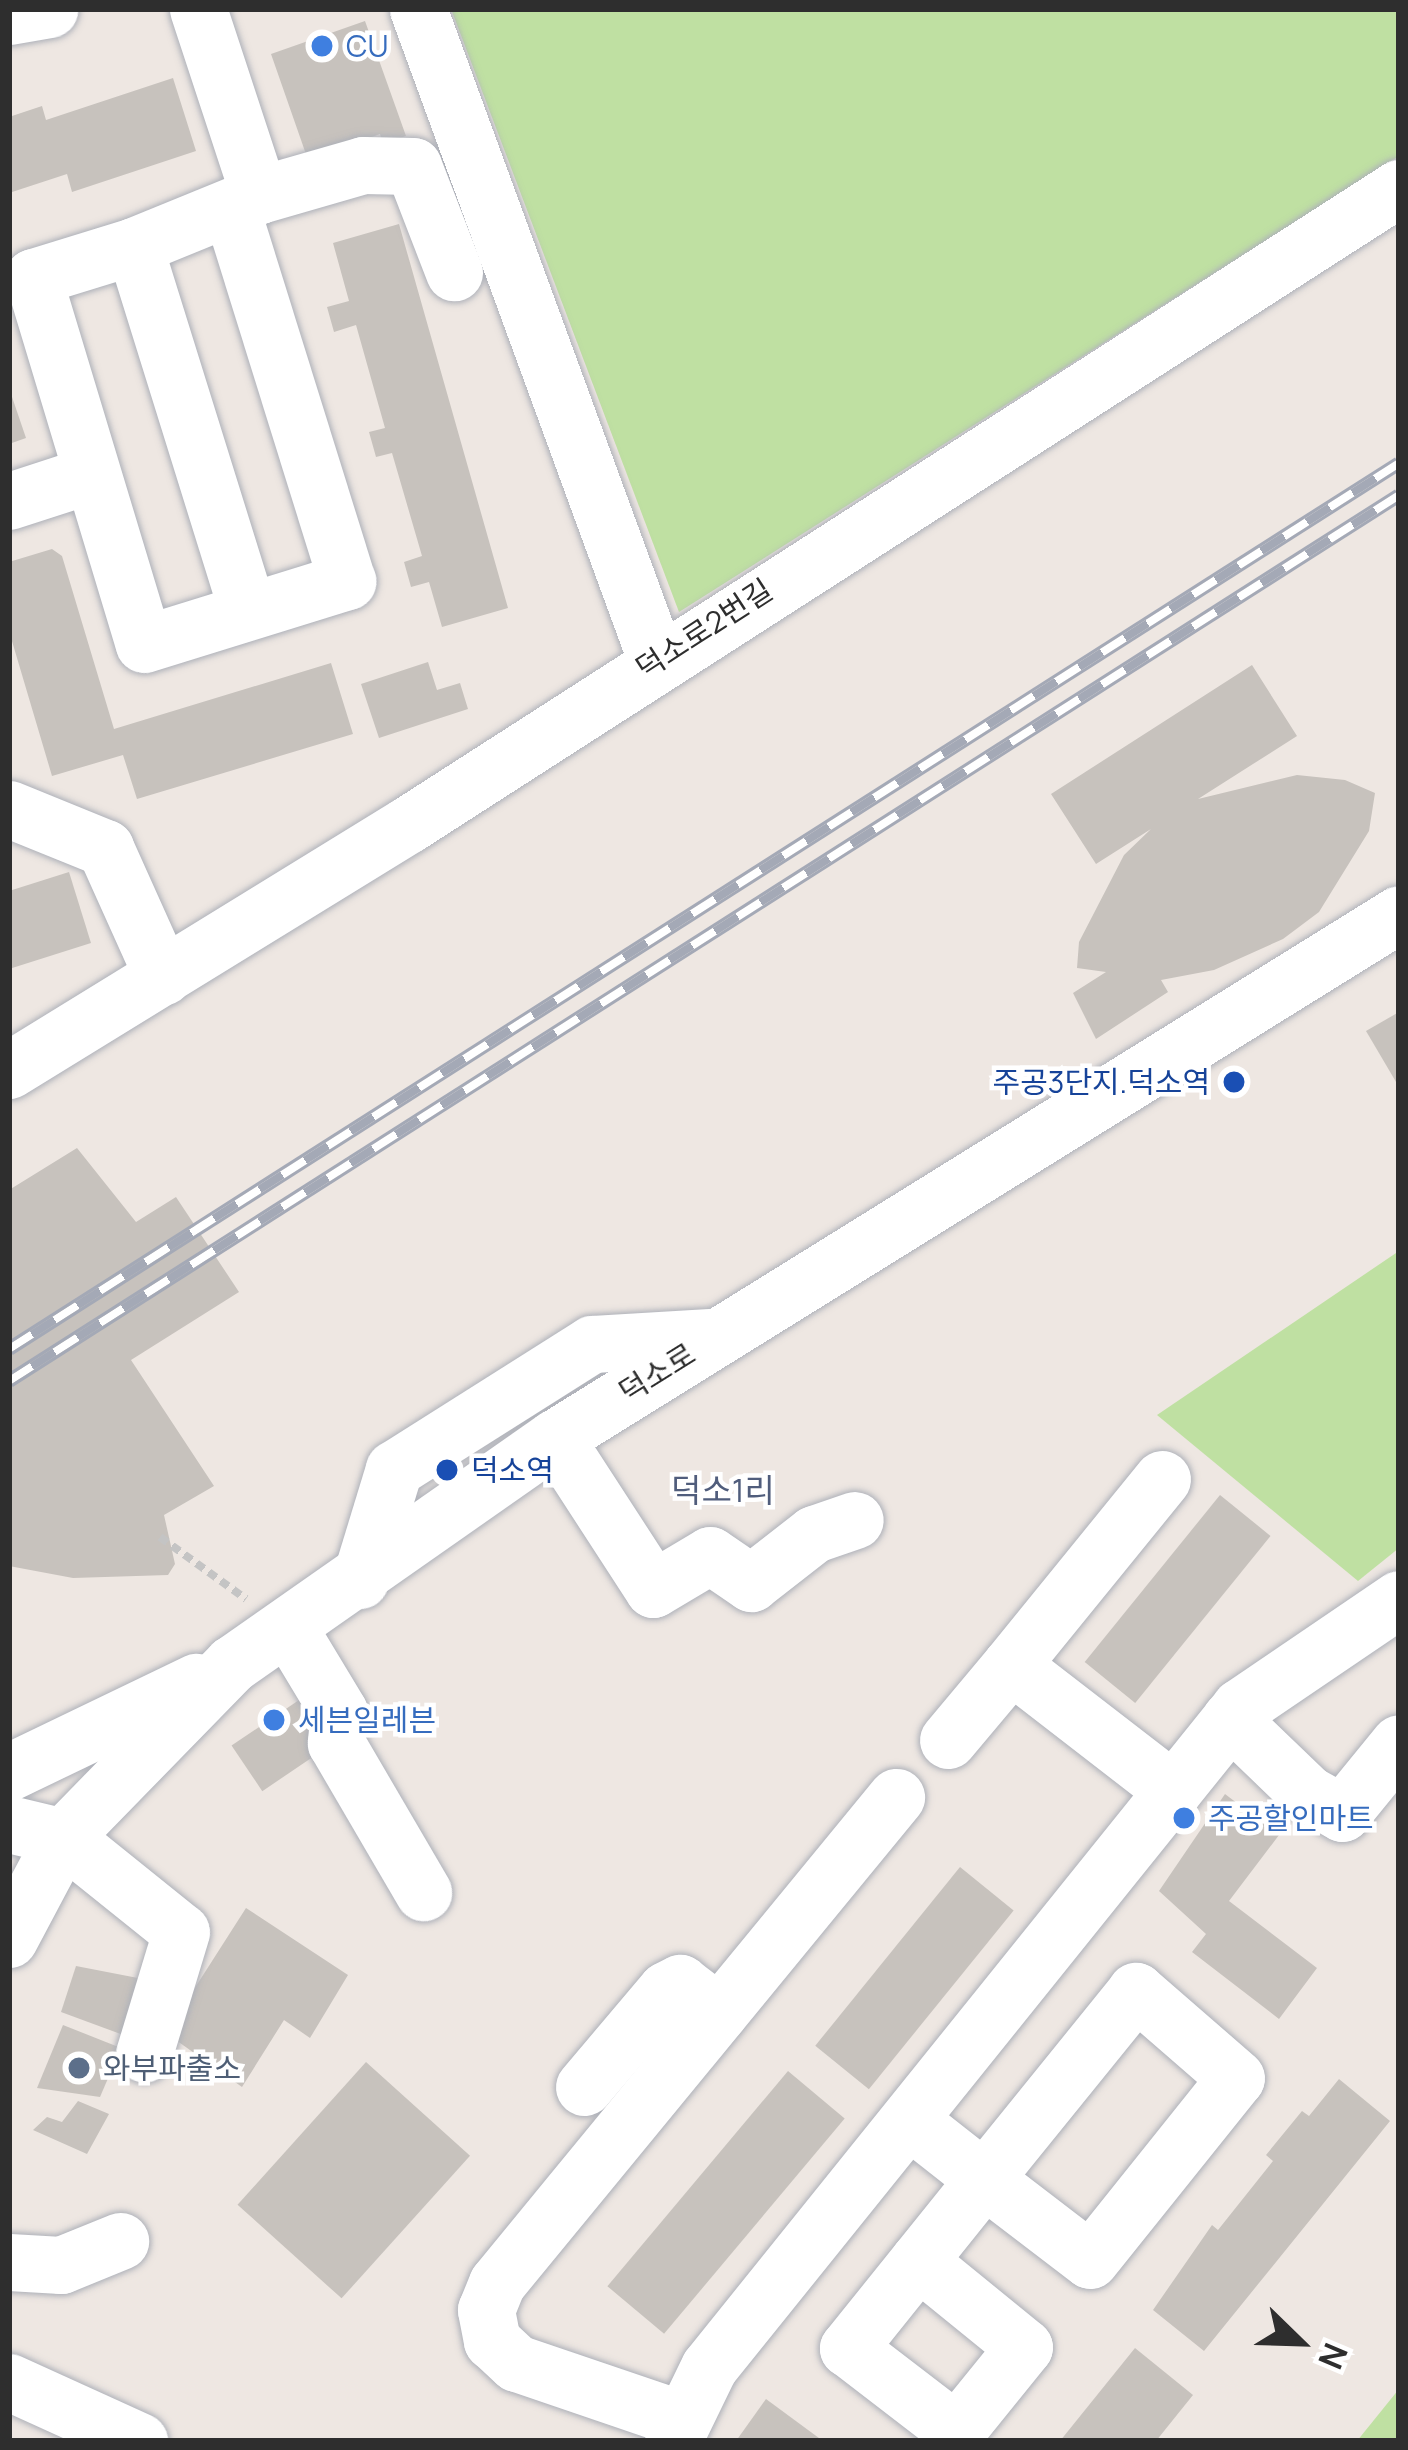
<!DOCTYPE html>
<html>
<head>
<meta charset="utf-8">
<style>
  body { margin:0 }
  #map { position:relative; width:1408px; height:2450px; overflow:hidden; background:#eee7e2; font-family:Manrope,"Noto Sans KR",sans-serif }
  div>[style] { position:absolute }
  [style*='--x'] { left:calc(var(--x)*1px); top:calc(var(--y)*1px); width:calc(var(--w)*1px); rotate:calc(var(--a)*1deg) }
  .green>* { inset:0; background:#bfe0a2 }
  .building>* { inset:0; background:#c7c2bd; transform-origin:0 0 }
  .path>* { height:8px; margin-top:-4px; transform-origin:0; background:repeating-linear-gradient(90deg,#c4c4c4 0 9px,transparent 0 15px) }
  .roads { filter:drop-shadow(0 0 3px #aeb1b9) drop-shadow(0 0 3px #aeb1b9) }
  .minor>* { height:57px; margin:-28.5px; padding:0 28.5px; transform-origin:28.5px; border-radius:28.5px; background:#fff }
  .rail>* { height:14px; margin-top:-7px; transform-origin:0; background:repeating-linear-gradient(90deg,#fff 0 27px,#a4a9b6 0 54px); box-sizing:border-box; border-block:3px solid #a4a9b6 }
  .dots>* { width:33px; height:33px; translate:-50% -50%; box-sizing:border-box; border:6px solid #fff; border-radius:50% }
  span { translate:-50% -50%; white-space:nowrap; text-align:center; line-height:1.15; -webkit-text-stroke:9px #fff; paint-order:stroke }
  .shop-label { font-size:30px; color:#366cbe }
  .left { translate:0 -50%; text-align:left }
  .street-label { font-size:30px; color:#2e2e2e }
  .transit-label { font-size:30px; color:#164399 }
  .right { translate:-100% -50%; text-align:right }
  .service-label { font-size:30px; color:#4e5e75 }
  .neighbourhood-label { font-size:33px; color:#505d7c }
  .frame { position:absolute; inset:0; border:12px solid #2e2e2e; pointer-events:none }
  .north { position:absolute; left:1240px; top:2282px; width:120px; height:120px; -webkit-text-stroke:9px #fff; paint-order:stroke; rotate:113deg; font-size:33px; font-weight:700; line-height:48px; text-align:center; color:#2e2e2e }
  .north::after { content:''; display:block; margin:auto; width:42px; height:54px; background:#2e2e2e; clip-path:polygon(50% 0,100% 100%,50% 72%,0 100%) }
</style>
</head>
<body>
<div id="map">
  <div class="green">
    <i style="clip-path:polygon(451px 9px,1399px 9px,1399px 156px,679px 612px)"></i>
    <i style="clip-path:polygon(1399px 1251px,1399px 1548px,1358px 1581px,1157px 1415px)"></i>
    <i style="clip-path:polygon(1399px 2389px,1399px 2441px,1357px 2441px)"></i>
  </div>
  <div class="building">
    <i style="clip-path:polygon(365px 21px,406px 136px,383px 144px,380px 134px,308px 160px,271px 54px)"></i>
    <i style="clip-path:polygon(173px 78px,196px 151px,72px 192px,67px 174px,9px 193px,9px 117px,42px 106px,46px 120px)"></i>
    <i style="clip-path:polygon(399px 224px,508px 608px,442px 627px,429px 582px,411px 587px,404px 562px,422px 556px,392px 453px,376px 457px,369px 432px,385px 428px,356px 325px,334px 332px,327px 307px,349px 301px,333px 243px)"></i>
    <i style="clip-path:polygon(10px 391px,26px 438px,9px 444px,9px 392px)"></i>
    <i style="clip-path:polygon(52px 549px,62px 556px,114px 729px,331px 663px,353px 734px,137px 799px,123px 755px,52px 776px,9px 631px,9px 562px)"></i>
    <i style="clip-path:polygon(428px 662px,437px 690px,460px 683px,468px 709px,379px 738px,361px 684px)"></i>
    <i style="clip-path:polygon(1252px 665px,1297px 736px,1198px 799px,1297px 775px,1345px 780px,1375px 793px,1369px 831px,1319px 912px,1283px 939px,1214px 970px,1161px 980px,1168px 992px,1096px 1039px,1073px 993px,1106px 972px,1077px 968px,1079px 942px,1124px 855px,1151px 829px,1096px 864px,1051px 794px)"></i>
    <i style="clip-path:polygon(69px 872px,91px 943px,9px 969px,9px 891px)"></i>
    <i style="clip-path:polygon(1399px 1012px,1399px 1087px,1366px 1031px)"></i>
    <i style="clip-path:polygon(77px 1148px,136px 1222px,176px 1197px,239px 1292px,131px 1360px,214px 1486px,164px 1515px,175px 1564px,168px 1575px,73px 1578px,9px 1566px,9px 1190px)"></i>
    <i style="left:1220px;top:1495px;width:65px;height:215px;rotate:39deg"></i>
    <i style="left:302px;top:1698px;width:55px;height:85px;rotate:56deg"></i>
    <i style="clip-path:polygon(1225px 1794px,1279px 1835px,1229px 1901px,1317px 1968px,1279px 2019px,1192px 1952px,1206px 1934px,1159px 1891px)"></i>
    <i style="left:960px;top:1867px;width:69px;height:230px;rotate:39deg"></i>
    <i style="clip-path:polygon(246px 1908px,348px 1975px,310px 2038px,284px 2020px,242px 2087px,166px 2033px)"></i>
    <i style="clip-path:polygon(76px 1966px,143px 1979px,126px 2036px,61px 2012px)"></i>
    <i style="clip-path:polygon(63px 2025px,121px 2048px,100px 2097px,37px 2088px)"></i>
    <i style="left:366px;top:2062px;width:140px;height:192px;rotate:42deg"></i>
    <i style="left:788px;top:2071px;width:74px;height:281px;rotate:40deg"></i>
    <i style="clip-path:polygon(1339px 2079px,1390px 2121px,1204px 2351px,1153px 2310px,1212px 2225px,1218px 2230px,1273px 2161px,1266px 2155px,1302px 2111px,1309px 2116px)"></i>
    <i style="clip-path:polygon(78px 2101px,109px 2114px,87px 2154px,33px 2130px,47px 2117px,62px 2122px)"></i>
    <i style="clip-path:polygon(1135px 2348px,1193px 2395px,1156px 2441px,1060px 2441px)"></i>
    <i style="clip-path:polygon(766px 2399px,823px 2441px,736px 2441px)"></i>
  </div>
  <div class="path">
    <i style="--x:160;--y:1537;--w:106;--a:35.8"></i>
  </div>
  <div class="roads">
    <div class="minor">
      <i style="--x:198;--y:9;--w:196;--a:71.8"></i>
      <i style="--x:259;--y:195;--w:135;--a:157.8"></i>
      <i style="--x:134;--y:246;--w:382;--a:72.7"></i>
      <i style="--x:418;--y:9;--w:692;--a:69.89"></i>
      <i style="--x:9;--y:16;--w:41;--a:-9.9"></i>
      <i style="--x:259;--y:195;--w:108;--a:-16.1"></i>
      <i style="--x:363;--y:165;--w:50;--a:1.1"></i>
      <i style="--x:413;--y:166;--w:114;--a:68.9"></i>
      <i style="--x:134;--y:246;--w:106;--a:162.9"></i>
      <i style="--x:33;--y:277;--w:383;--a:73.2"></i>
      <i style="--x:144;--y:644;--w:213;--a:-17.2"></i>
      <i style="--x:347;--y:581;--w:391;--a:-107.3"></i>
      <i style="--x:9;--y:501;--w:87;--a:-18"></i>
      <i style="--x:9;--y:809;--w:104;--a:22.1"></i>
      <i style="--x:105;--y:848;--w:141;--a:65.8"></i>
      <i style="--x:9;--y:1070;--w:470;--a:-31.6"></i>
      <i style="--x:409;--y:824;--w:1177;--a:-32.72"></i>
      <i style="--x:555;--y:1438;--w:180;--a:57"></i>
      <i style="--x:653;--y:1589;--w:66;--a:-30.8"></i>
      <i style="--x:710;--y:1555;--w:50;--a:34.3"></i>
      <i style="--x:751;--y:1583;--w:80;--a:-37.9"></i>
      <i style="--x:814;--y:1534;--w:43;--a:-18.9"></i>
      <i style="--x:1162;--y:1479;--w:240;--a:129.1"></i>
      <i style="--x:1011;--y:1665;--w:205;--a:37.7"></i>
      <i style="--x:360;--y:1580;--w:116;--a:-73"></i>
      <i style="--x:394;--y:1469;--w:234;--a:-32.3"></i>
      <i style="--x:592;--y:1344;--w:119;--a:-3.4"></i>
      <i style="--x:289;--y:1629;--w:97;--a:58.9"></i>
      <i style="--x:339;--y:1712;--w:31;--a:96"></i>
      <i style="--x:336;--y:1743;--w:173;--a:59.7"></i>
      <i style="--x:1230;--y:1719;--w:108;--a:43.9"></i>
      <i style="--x:1308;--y:1794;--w:39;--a:29"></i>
      <i style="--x:1342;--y:1813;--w:90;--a:-50.8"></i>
      <i style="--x:948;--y:1740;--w:98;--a:-50"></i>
      <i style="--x:9;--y:1772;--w:208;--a:-25.7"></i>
      <i style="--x:9;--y:1824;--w:56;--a:13.5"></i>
      <i style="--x:63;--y:1837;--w:151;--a:38.8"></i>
      <i style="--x:181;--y:1932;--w:127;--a:106.9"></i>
      <i style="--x:9;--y:1939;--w:115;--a:-62.1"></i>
      <i style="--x:63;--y:1837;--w:242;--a:-45.7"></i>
      <i style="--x:232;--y:1664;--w:394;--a:-35"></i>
      <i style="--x:555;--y:1438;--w:993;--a:-31.83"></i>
      <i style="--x:584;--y:2087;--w:127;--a:-49.8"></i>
      <i style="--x:666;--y:1990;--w:16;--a:-27"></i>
      <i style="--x:680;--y:1983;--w:49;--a:37.6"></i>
      <i style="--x:909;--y:2120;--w:95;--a:38.2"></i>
      <i style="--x:984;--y:2179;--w:133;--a:37.4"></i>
      <i style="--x:1090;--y:2260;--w:233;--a:-51.3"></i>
      <i style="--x:1236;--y:2078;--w:133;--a:-139"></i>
      <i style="--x:1136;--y:1991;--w:242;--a:129"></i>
      <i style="--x:984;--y:2179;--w:105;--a:128.8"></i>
      <i style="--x:918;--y:2261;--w:112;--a:128.8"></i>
      <i style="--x:848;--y:2348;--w:136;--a:37.5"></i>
      <i style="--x:956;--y:2431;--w:108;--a:-51"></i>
      <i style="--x:1024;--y:2347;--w:136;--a:-140.9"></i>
      <i style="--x:9;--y:2262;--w:52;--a:3.3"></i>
      <i style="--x:61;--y:2265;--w:64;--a:-22.1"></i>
      <i style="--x:9;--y:2382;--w:143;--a:24.4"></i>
      <i style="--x:678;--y:2418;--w:171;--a:-161.2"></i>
      <i style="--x:516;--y:2363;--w:33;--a:-137"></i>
      <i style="--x:492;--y:2341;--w:32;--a:-101"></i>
      <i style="--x:486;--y:2310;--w:29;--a:-68"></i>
      <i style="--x:497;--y:2283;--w:629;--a:-50.61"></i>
      <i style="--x:673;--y:2441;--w:82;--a:-64.1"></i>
      <i style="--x:709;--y:2367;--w:847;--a:-51.18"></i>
      <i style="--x:1240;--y:1707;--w:192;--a:-34.2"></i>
    </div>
  </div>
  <div class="rail">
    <i style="--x:9;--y:1349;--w:1648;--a:-32.51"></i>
    <i style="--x:9;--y:1381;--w:1648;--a:-32.51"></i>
  </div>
  <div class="dots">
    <i style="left:322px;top:46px;background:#3f7fe0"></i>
    <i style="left:1234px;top:1082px;background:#1a4fb4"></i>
    <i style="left:447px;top:1470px;background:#1a4fb4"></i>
    <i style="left:274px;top:1720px;background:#3f7fe0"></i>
    <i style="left:1184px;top:1818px;background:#3f7fe0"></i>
    <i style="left:79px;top:2068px;background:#5c6f8a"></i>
  </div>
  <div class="shop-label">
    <span class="left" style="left:346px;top:46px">CU</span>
    <span class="left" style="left:298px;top:1720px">세븐일레븐</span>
    <span class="left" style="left:1208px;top:1818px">주공할인마트</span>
  </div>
  <div class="street-label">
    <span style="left:704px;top:629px;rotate:-33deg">덕소로2번길</span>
    <span style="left:657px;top:1373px;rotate:-32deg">덕소로</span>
  </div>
  <div class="transit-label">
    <span class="right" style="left:1210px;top:1082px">주공3단지.덕소역</span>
    <span class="left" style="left:471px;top:1470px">덕소역</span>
  </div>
  <div class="service-label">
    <span class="left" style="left:103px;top:2068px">와부파출소</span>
  </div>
  <div class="neighbourhood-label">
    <span style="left:723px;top:1490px">덕소1리</span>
  </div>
  <div class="frame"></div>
  <div class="north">N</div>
</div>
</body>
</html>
